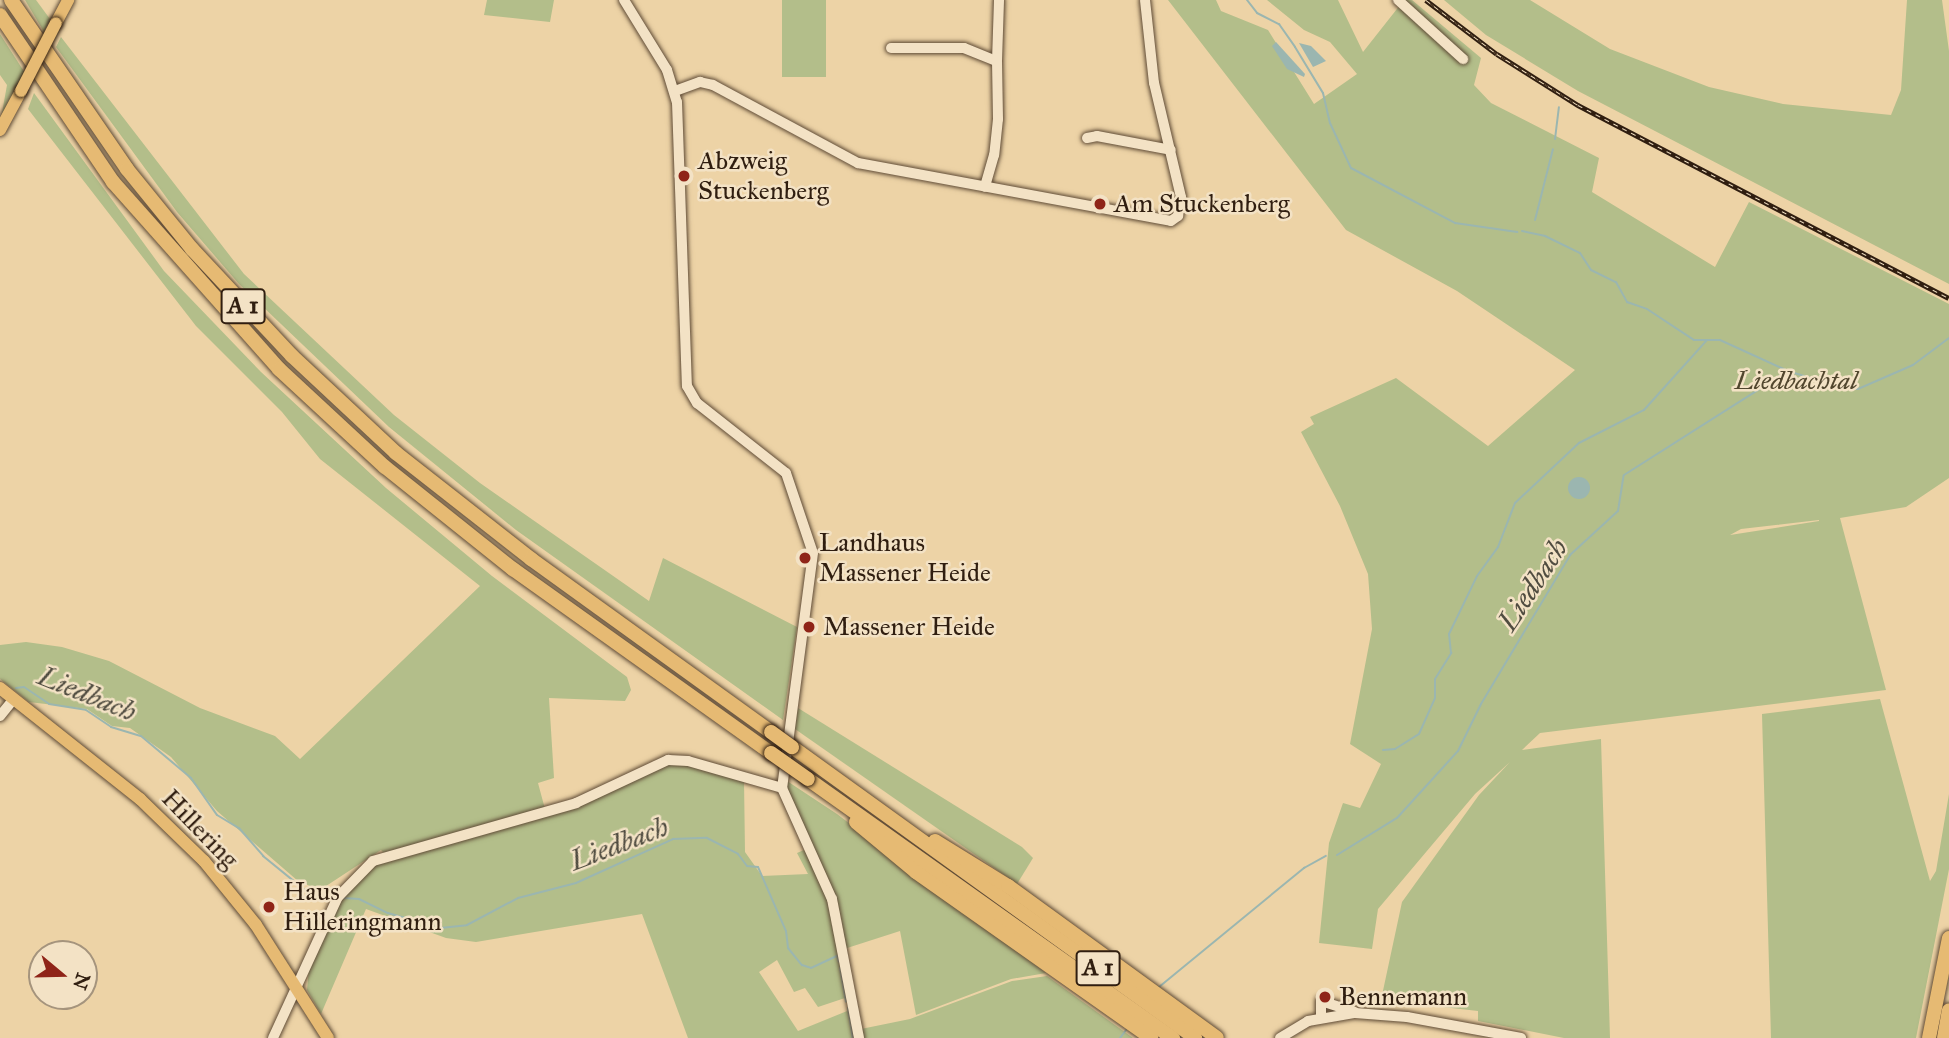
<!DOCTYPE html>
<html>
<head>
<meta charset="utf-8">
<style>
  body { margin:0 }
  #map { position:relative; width:1949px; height:1038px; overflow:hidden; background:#edd3a6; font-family:"IM FELL Great Primer",serif }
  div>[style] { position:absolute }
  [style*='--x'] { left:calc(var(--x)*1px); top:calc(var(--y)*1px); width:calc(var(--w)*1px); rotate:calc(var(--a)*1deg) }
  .green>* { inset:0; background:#b3be8a; transform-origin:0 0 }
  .water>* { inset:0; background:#9bb6b0 }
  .round { border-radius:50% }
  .stream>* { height:2px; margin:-1px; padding:0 1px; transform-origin:1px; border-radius:1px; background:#9bb6b0 }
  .roads { filter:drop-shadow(0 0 2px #5f4b36) drop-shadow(0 0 2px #5f4b36) }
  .minor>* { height:10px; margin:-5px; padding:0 5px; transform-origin:5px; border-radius:5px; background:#f3e2c5 }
  .major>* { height:12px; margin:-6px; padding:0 6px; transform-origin:6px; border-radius:6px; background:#e6ba73 }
  .highway>* { height:14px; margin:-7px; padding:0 7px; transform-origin:7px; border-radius:7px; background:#e6ba73 }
  .rail>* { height:4.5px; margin-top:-2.25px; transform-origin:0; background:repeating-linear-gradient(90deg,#f3e2c5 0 5px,#301e10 0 10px); box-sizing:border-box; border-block:2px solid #301e10 }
  .bridges { filter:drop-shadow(0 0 2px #301e10) drop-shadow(0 0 2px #301e10) }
  .major-bridge>* { height:12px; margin:-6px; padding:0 6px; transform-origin:6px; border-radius:6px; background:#e6ba73 }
  .highway-bridge>* { height:14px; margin:-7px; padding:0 7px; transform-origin:7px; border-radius:7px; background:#e6ba73 }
  .dots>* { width:19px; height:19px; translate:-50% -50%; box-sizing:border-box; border:4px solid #f3e2c5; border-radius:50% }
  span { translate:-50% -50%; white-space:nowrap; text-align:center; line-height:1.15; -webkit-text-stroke:5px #f3e2c5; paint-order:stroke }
  .shield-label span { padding:2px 5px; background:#f3e2c5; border:2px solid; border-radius:5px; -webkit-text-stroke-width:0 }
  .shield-label { font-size:24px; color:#301e10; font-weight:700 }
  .poi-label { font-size:26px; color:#301e10 }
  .left { translate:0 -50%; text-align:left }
  .park-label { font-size:26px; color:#51462e; font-style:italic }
  .street-label { font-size:26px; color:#301e10 }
  .water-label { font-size:28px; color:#504c40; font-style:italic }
  .north { position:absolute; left:28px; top:940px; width:70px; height:70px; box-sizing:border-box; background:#f3e2c5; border:2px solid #a5947d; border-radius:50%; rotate:109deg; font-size:19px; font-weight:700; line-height:28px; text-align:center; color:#301e10 }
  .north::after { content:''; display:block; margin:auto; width:24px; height:32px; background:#8f2418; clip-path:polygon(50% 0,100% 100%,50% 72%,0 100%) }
</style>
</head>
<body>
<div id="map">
  <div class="green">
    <i style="clip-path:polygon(25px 0,36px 0,50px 19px,44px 32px)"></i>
    <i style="clip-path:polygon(487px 0,554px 0,550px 22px,484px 15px)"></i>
    <i style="left:782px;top:0;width:44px;height:77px"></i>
    <i style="clip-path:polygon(evenodd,1168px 0,1216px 0,1221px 11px,1268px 30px,1314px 104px,1357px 74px,1330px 42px,1304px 30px,1267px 0,1338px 0,1363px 52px,1404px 0,1412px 0,1481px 58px,1474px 85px,1491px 103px,1599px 158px,1592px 192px,1715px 267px,1749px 202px,1949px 304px,1949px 478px,1906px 507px,1840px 518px,1886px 690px,1540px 733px,1522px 750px,1601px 739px,1610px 1038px,1564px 1038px,1478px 1021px,1478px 1011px,1381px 1000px,1402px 902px,1479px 795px,1510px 762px,1475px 794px,1378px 909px,1372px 949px,1319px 943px,1329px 843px,1343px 803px,1360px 808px,1381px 764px,1350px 744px,1372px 629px,1368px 574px,1340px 506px,1301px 432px,1314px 424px,1310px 417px,1396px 378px,1488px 446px,1575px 370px,1457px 291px,1346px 230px,1168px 0,1819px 520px,1819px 521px,1730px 535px,1741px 529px,1819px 520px)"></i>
    <i style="clip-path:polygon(1444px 0,1530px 0,1610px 49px,1709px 87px,1783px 104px,1891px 115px,1901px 90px,1907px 0,1942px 0,1949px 51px,1949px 284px,1578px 91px,1486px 35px)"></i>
    <i style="clip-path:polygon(0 34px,25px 73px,0 124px,7px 85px,0 75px)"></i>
    <i style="clip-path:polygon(61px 37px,244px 274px,394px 415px,480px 483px,649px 601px,663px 558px,797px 627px,783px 720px,516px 530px,389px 427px,239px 284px,177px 212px,56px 47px)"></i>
    <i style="clip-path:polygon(34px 93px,164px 271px,261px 372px,386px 488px,492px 576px,627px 677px,631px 690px,625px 701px,549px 698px,554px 778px,538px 783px,545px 809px,385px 854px,381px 850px,320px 890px,298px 881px,217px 811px,171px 757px,130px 728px,112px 726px,87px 709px,29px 702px,0 679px,0 645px,26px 642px,62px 647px,109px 661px,200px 708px,275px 736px,300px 759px,480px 586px,320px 459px,282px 412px,196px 326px,28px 109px)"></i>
    <i style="clip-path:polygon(1880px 699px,1930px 881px,1936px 871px,1949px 794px,1949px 869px,1916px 1038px,1771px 1038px,1762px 714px)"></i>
    <i style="clip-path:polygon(798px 708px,1022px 847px,1033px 858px,1017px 884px,795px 729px)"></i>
    <i style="clip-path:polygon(678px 762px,744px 780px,745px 852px,762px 876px,808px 874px,797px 853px,804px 850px,826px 887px,851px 996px,818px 1007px,805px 988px,794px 992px,777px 960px,759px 972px,798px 1031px,852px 1009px,856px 1038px,688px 1038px,642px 914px,476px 942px,446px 938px,366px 909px,321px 1014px,307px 990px,309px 968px,338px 897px,363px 867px,549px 811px,654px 766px)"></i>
    <i style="clip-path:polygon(784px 779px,837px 814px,1046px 973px,1011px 979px,916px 1015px,900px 931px,844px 949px,834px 900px,791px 811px)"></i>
    <i style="clip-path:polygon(1047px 976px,1133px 1038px,862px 1038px,861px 1029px,910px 1019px,1012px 981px)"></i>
  </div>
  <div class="water">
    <i style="clip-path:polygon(1276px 42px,1305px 74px,1304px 77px,1287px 69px,1272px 46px)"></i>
    <i style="clip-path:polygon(1299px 43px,1311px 46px,1326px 61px,1313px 67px)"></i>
    <i class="round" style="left:1568px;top:477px;width:22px;height:22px"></i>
  </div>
  <div class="stream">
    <i style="--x:1247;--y:0;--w:16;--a:52"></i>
    <i style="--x:1257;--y:13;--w:25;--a:27"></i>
    <i style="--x:1279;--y:24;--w:28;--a:55"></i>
    <i style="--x:1295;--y:47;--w:54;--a:58.7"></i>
    <i style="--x:1323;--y:93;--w:31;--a:77"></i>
    <i style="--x:1330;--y:123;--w:50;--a:65"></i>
    <i style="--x:1351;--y:168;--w:118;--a:27.9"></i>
    <i style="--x:1455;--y:223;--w:63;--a:8.3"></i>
    <i style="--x:1555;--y:139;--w:32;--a:-83"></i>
    <i style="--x:1535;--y:220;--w:73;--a:-75.8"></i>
    <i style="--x:1522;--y:231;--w:24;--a:12"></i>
    <i style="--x:1545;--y:236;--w:39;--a:26"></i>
    <i style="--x:1580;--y:253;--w:20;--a:57"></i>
    <i style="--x:1591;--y:270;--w:28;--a:26"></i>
    <i style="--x:1616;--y:282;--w:23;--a:61"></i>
    <i style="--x:1627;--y:302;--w:21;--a:19"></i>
    <i style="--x:1647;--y:309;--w:56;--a:33.4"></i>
    <i style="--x:1694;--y:340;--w:26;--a:0"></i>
    <i style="--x:1720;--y:340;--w:75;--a:24.5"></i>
    <i style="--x:1788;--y:371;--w:58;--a:17.2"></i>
    <i style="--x:1843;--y:388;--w:15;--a:4"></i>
    <i style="--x:1858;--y:389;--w:60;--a:-23.6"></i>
    <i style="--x:1913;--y:365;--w:45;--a:-36.9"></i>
    <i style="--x:16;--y:688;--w:8;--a:-7"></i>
    <i style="--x:24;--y:687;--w:30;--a:34"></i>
    <i style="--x:49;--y:704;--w:37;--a:9"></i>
    <i style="--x:86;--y:710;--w:30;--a:34"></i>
    <i style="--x:111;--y:727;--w:31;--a:17"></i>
    <i style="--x:141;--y:736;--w:65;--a:40"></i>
    <i style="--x:191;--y:778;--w:45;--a:54.9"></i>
    <i style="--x:217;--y:815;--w:26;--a:31"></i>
    <i style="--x:239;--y:828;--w:37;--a:49"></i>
    <i style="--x:263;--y:856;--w:62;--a:39.1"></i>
    <i style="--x:311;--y:895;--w:21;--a:5"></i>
    <i style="--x:1383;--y:750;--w:12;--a:-5"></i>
    <i style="--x:1395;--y:749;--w:28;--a:-32"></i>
    <i style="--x:1419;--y:734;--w:39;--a:-66"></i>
    <i style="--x:1435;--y:698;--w:19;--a:-90"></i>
    <i style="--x:1435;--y:679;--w:31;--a:-58"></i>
    <i style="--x:1451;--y:653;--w:19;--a:-96"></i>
    <i style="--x:1449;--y:634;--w:64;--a:-64.2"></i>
    <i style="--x:1477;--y:576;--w:36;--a:-54"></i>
    <i style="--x:1498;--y:547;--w:47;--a:-68.9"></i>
    <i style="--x:1515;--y:503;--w:88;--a:-43.2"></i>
    <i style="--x:1579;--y:443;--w:73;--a:-26.9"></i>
    <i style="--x:1644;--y:410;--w:94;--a:-48"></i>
    <i style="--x:1337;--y:855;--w:70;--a:-31.7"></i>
    <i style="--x:1397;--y:818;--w:91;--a:-47.7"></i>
    <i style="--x:1458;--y:751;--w:52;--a:-63.9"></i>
    <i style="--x:1481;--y:704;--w:174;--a:-59.1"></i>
    <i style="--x:1570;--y:555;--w:65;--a:-42.5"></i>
    <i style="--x:1618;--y:511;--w:36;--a:-81"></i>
    <i style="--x:1624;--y:475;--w:194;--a:-32.4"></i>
    <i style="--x:344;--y:898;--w:15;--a:4"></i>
    <i style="--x:359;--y:899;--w:32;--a:26"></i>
    <i style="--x:388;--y:913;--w:54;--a:16.1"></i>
    <i style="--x:440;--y:928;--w:27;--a:-6"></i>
    <i style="--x:467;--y:925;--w:58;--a:-27.9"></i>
    <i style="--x:518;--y:898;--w:60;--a:-14.5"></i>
    <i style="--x:576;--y:883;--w:107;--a:-24.4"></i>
    <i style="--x:673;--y:839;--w:34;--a:-2"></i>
    <i style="--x:707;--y:838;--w:35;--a:27"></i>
    <i style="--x:738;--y:854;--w:15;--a:53"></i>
    <i style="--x:747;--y:866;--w:11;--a:5"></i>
    <i style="--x:758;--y:867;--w:70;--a:66.4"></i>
    <i style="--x:786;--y:931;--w:17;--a:83"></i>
    <i style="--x:788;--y:948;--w:22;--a:51"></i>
    <i style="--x:802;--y:965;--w:9;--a:18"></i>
    <i style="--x:811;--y:968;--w:29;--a:-25"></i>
    <i style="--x:837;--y:956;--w:6;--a:72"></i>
    <i style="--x:840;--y:968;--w:34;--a:80"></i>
    <i style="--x:1159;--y:987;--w:188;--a:-39.4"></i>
    <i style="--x:1304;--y:868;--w:25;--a:-29"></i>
    <i style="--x:848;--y:1008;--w:30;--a:81"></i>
    <i style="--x:1120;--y:1038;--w:10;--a:-53"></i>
  </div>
  <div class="roads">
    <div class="minor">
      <i style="--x:624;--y:0;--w:82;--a:58.4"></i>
      <i style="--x:667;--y:70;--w:34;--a:73"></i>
      <i style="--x:677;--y:102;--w:284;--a:88"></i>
      <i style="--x:687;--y:386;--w:20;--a:60"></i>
      <i style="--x:697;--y:403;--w:113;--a:38.2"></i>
      <i style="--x:786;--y:473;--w:84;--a:71.4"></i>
      <i style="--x:813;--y:553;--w:237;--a:97.5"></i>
      <i style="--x:782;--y:788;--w:122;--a:65.8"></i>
      <i style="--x:832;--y:899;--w:142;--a:79"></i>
      <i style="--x:1398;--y:0;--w:88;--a:42.2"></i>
      <i style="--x:891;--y:48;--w:73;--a:0"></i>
      <i style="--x:964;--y:48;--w:35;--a:22"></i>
      <i style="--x:997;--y:61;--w:58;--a:89"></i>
      <i style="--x:998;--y:119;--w:36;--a:96"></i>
      <i style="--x:994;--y:155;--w:33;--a:106"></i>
      <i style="--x:997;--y:61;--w:61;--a:-88.1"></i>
      <i style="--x:675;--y:91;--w:27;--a:-20"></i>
      <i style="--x:700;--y:82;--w:13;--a:13"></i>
      <i style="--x:713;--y:85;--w:165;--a:28.3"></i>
      <i style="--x:858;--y:163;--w:318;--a:10.5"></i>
      <i style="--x:1171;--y:221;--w:9;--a:-36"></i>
      <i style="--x:1178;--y:216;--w:19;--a:-81"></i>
      <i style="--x:1181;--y:197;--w:117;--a:-103.3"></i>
      <i style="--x:1154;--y:83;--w:83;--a:-96.2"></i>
      <i style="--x:1087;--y:138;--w:10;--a:-11"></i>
      <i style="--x:1097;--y:136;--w:75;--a:10.7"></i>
      <i style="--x:0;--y:716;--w:22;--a:-51"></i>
      <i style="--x:1321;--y:1017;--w:16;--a:-90"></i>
      <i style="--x:1321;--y:1001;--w:35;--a:18"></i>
      <i style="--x:273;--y:1038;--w:155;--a:-65.3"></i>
      <i style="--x:338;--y:897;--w:50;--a:-45.8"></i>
      <i style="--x:373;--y:861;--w:211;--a:-15.9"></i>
      <i style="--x:576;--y:803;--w:102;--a:-25.1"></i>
      <i style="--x:668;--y:760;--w:20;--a:3"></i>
      <i style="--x:688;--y:761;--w:98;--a:16"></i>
      <i style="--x:1280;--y:1038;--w:33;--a:-31"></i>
      <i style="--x:1308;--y:1021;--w:48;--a:-9.7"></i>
      <i style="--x:1355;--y:1013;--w:52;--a:4.4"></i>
      <i style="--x:1407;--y:1017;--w:116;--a:10.4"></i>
    </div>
    <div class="major">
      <i style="--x:56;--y:23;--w:26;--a:-62"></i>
      <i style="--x:0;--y:130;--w:44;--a:-61.7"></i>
      <i style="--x:0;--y:688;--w:179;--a:38.4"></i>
      <i style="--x:140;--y:799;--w:89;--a:44.1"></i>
      <i style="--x:204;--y:861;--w:82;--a:50.9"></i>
      <i style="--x:256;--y:925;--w:134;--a:57.5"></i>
    </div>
    <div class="highway">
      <i style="--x:11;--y:0;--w:205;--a:55.5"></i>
      <i style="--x:127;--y:169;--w:103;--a:50.9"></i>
      <i style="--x:192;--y:249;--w:146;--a:46.9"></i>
      <i style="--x:292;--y:356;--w:142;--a:43"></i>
      <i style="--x:396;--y:453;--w:172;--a:38.1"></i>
      <i style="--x:531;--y:559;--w:296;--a:35.8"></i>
      <i style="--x:0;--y:15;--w:202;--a:55.9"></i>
      <i style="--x:113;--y:182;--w:250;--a:48.4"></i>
      <i style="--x:279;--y:369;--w:144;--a:42.8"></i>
      <i style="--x:385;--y:467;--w:164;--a:38.6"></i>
      <i style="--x:513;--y:569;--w:317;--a:35.5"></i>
      <i style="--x:792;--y:747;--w:497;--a:35.8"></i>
      <i style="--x:808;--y:779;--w:448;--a:35.4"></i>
      <i style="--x:856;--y:822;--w:78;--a:39.8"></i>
      <i style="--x:916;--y:872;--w:288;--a:35.2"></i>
      <i style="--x:935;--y:841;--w:86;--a:31.7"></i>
      <i style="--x:1008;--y:886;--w:258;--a:36"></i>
      <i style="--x:1929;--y:1038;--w:102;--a:-78.7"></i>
      <i style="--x:1944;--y:1038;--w:28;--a:-80"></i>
    </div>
  </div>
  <div class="rail">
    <i style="--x:1426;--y:0;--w:89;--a:37.3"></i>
    <i style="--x:1497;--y:54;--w:96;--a:32.2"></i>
    <i style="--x:1578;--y:105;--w:418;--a:27.5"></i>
  </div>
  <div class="bridges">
    <div class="major-bridge">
      <i style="--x:21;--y:91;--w:76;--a:-62.8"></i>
    </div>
    <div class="highway-bridge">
      <i style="--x:771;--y:732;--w:26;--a:36"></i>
      <i style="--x:771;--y:753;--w:45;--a:35.1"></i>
    </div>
  </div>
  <div class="dots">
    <i style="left:684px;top:176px;background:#8f2418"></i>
    <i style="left:1100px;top:204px;background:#8f2418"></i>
    <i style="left:805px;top:558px;background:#8f2418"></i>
    <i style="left:809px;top:627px;background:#8f2418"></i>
    <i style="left:269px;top:907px;background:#8f2418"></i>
    <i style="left:1325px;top:997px;background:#8f2418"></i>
  </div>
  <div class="shield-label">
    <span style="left:243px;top:306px">A 1</span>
    <span style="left:1098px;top:968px">A 1</span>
  </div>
  <div class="poi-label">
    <span class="left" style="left:698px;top:176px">Abzweig<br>Stuckenberg</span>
    <span class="left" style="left:1114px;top:204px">Am Stuckenberg</span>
    <span class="left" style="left:819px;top:558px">Landhaus<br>Massener Heide</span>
    <span class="left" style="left:823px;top:627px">Massener Heide</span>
    <span class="left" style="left:283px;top:907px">Haus<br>Hilleringmann</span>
    <span class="left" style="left:1339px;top:997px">Bennemann</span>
  </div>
  <div class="park-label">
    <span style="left:1796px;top:381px">Liedbachtal</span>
  </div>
  <div class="street-label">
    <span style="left:200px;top:829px;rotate:46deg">Hillering</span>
  </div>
  <div class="water-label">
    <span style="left:1533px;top:585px;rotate:-57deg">Liedbach</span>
    <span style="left:87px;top:694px;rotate:22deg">Liedbach</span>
    <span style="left:619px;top:844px;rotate:-21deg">Liedbach</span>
  </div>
  <div class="north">N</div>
</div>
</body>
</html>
